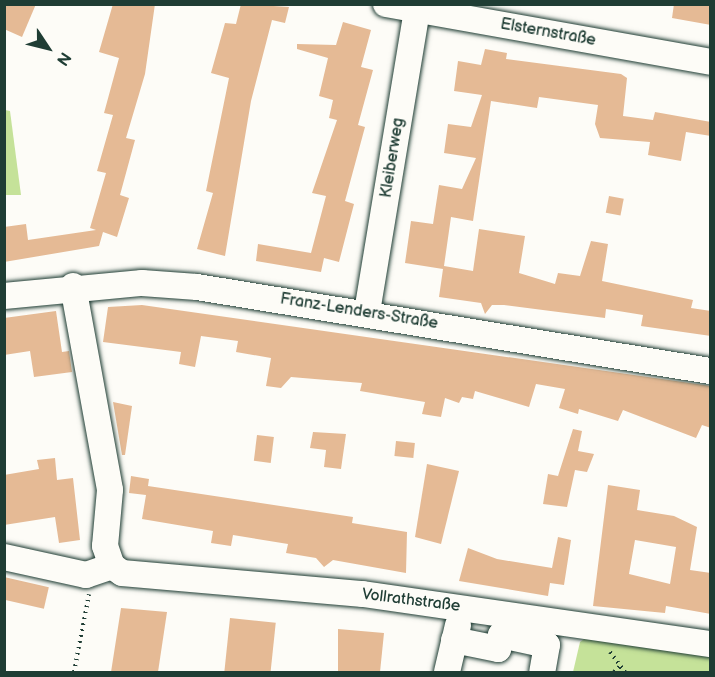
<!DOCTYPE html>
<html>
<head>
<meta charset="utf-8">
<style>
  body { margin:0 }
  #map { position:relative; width:715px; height:677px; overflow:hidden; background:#fdfcf7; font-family:"Balsamiq Sans",sans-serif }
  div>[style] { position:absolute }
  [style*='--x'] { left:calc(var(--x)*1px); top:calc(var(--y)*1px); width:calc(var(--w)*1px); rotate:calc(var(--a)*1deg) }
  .green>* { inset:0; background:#c5e299 }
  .building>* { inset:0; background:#e5ba95; transform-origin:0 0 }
  .path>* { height:4px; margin-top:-2px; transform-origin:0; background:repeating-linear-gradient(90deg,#1f3d34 0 1.5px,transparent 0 6px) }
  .roads { filter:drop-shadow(0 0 2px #1f3d34) drop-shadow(0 0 2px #1f3d34) }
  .minor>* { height:26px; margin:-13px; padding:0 13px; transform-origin:13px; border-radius:13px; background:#fdfcf7 }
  span { translate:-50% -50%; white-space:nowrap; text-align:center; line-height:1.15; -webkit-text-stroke:4.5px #fdfcf7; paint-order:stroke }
  .street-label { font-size:16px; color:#1f3d34 }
  .frame { position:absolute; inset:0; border:6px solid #1f3d34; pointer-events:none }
  .north { position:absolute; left:18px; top:18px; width:60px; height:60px; -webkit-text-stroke:4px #fdfcf7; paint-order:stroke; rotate:125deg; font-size:16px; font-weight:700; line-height:24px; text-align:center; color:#1f3d34 }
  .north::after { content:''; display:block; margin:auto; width:21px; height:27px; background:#1f3d34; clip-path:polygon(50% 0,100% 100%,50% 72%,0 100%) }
</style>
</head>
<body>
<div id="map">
  <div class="green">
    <i style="clip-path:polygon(5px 110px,10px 111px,21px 195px,5px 195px)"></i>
    <i style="clip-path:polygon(593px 633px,710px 652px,710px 672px,573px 672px,580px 642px)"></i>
  </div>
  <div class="building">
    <i style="clip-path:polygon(4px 4px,36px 4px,22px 37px,4px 29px)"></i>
    <i style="clip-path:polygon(113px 4px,155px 4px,145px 74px,126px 138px,135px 140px,120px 195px,129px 198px,117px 237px,103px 232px,99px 246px,4px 262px,4px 227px,26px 224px,28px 240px,96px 230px,90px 228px,106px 173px,97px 171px,113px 115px,104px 113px,119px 58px,99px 52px)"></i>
    <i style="clip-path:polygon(241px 4px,289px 7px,285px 23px,272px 20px,251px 101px,225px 256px,197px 249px,213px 193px,206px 191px,229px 78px,211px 73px,225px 23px,236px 24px)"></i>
    <i style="clip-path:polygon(674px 4px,711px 4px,711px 25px,672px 18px)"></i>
    <i style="clip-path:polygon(343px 22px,371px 30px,361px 67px,373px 70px,358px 125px,365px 127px,345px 201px,354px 204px,339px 262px,324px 258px,321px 272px,256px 261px,258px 244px,311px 253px,326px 196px,312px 193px,337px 120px,329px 118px,333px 100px,319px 96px,328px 58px,297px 49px,297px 44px,336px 45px)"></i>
    <i style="clip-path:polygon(485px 49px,507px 53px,506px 59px,621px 74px,627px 78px,623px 116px,653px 120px,655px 112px,711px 122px,711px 136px,686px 132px,681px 161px,648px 155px,650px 142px,600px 138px,595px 124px,598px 105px,539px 97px,537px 108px,491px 101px,473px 221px,451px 217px,444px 266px,473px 271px,479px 229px,525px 236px,519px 273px,555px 284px,558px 273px,580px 276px,591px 241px,608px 244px,602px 281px,693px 300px,691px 308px,711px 311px,711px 336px,641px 326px,643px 315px,606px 309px,605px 318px,504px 305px,492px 305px,485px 314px,481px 303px,439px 297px,443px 269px,405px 263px,411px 221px,433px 224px,439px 185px,462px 189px,476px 158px,444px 153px,448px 124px,471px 127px,482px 95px,454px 91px,458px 61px,481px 65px)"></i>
    <i style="left:609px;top:196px;width:15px;height:17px;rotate:11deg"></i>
    <i style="clip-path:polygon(142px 305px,711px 386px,711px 428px,702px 425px,696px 438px,623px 410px,618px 421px,579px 409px,578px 414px,559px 408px,565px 389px,536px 384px,529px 407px,475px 391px,473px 399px,462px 397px,459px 403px,445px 398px,441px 417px,422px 414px,425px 402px,360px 391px,362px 383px,291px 377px,281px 388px,266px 386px,271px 358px,236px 352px,238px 341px,201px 336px,195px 367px,179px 364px,181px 352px,103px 342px,108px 307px)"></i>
    <i style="clip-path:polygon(56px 311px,62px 352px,69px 351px,72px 372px,34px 377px,30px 351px,4px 355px,4px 318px)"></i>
    <i style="clip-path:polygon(113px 402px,132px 406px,125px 455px,122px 455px)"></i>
    <i style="clip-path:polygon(573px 429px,582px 431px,578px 451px,594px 454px,587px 472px,575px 470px,567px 507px,543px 504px,548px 474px,558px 476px)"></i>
    <i style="clip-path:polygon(313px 432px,346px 434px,341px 469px,324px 467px,326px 450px,310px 448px)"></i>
    <i style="left:257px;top:435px;width:17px;height:26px;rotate:7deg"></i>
    <i style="left:396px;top:441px;width:19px;height:15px;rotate:6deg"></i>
    <i style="clip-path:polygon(55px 458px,57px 480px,73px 478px,80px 540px,59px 543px,55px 517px,4px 525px,4px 475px,39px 469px,37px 460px)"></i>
    <i style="clip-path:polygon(427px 464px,459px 471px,441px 544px,415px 537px)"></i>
    <i style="clip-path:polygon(131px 476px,149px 479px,148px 486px,353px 517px,352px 523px,407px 532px,406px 573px,333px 560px,324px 567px,316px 558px,286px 553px,288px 544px,233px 535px,231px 546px,211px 543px,213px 531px,142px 519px,146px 495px,129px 493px)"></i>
    <i style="clip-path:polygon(evenodd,608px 485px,640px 490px,637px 510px,674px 516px,697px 527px,690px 570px,711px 573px,711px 614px,666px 606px,665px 613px,593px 606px,608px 485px,635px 540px,676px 547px,670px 584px,629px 574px,635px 540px)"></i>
    <i style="clip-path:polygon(558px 537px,571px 540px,564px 585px,550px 583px,548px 596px,459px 581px,468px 548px,497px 559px,552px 568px)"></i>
    <i style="left:4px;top:577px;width:46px;height:22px;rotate:13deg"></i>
    <i style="clip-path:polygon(121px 608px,167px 612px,158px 672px,111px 672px)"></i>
    <i style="left:230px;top:618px;width:46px;height:54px;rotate:6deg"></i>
    <i style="clip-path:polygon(338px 629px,384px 633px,380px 672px,338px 672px)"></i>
  </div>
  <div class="path">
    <i style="--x:610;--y:652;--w:25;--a:53"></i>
    <i style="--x:74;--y:672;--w:79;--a:-79.1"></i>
    <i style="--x:614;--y:672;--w:8;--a:-45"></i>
  </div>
  <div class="roads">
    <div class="minor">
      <i style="--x:386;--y:4;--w:329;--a:10.1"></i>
      <i style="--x:73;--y:286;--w:207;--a:79.7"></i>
      <i style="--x:110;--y:490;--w:56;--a:95.1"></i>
      <i style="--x:105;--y:546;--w:21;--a:71"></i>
      <i style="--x:112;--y:566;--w:12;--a:35"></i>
      <i style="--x:122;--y:573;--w:242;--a:5"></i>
      <i style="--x:363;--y:594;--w:351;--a:8.2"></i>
      <i style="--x:4;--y:296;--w:139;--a:-5.4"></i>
      <i style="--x:142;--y:283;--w:55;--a:4.2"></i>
      <i style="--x:197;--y:287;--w:520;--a:9.3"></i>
      <i style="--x:367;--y:312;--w:312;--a:-80.6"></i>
      <i style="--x:4;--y:557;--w:84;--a:12.4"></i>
      <i style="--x:86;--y:575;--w:28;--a:-19"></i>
      <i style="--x:454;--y:640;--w:45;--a:11.6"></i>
      <i style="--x:498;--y:649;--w:14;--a:-78"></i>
      <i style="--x:501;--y:635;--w:47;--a:12.3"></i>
      <i style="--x:547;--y:645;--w:27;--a:100"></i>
      <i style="--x:447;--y:672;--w:48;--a:-76.8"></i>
    </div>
  </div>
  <div class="street-label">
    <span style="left:548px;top:33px;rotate:10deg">Elsternstraße</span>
    <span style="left:393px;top:158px;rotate:-81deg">Kleiberweg</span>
    <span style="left:359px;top:312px;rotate:9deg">Franz-Lenders-Straße</span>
    <span style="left:411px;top:601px;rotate:7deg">Vollrathstraße</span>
  </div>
  <div class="frame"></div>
  <div class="north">N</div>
</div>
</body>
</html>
